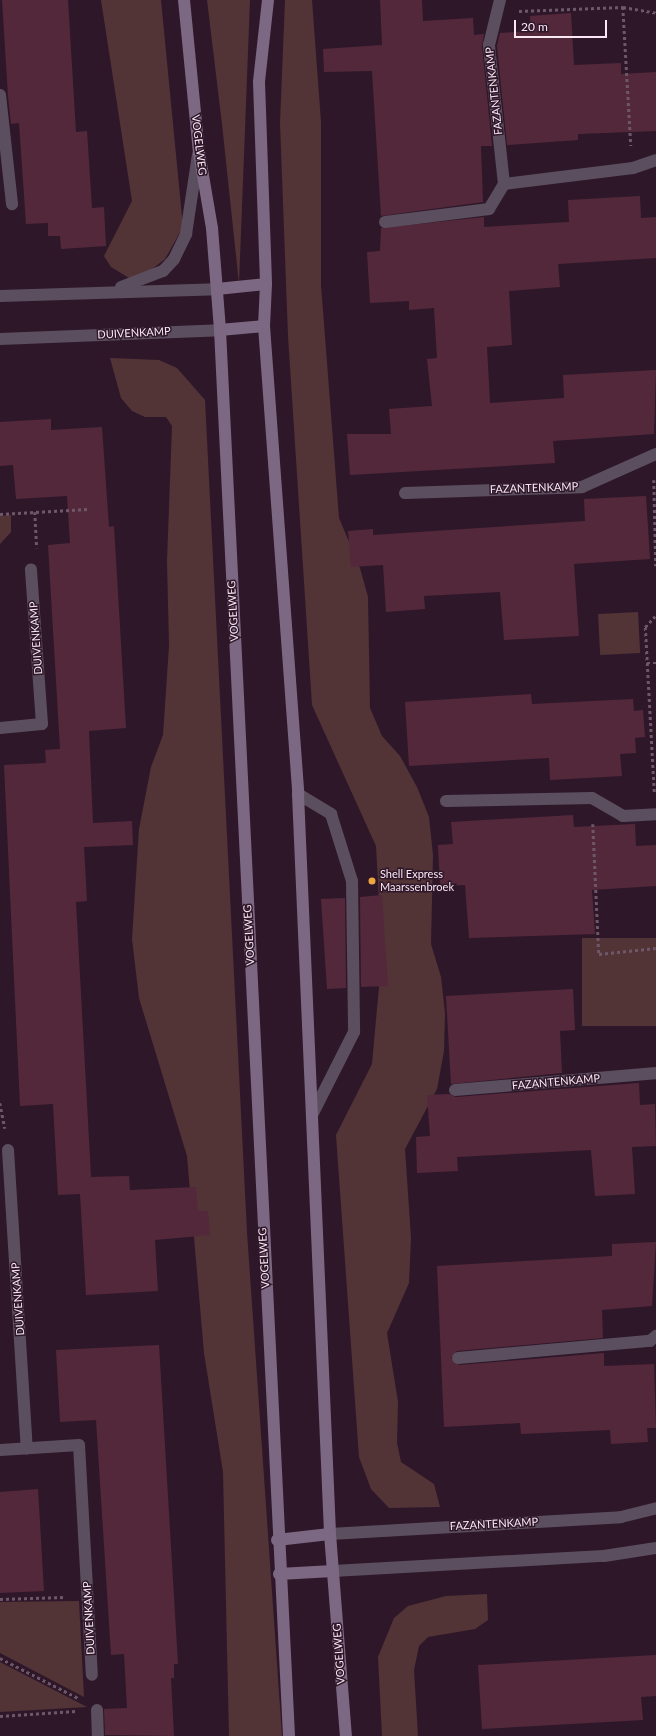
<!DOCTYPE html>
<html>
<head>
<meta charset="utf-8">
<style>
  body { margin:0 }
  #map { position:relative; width:656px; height:1736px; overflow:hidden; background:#2f172a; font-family:Lato,sans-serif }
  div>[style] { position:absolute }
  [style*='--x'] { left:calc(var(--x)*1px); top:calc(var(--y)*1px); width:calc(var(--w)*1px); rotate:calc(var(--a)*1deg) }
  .green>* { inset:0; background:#523437; transform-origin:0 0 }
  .building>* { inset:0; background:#54283b }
  .path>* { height:2.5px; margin-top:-1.25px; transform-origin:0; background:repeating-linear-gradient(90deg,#6d5768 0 3px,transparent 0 6px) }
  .lane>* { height:12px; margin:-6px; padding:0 6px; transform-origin:6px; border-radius:6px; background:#5b4f5f }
  .street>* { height:12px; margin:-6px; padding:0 6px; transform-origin:6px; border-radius:6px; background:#5b4f5f }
  .secondary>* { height:12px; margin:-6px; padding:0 6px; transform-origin:6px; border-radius:6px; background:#7c6883 }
  .dots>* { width:11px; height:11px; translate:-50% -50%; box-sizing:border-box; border:2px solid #2f172a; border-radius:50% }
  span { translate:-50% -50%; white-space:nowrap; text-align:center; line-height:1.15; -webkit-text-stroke:3px #2f172a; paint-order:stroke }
  .street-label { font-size:11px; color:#f9e8f4 }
  .poi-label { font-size:11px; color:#f9e8f4 }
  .left { translate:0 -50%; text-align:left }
  .scale { position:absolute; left:514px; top:20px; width:93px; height:18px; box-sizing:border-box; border:2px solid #f9e8f4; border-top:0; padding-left:5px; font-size:12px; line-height:14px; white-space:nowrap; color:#f9e8f4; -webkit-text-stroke:3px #2f172a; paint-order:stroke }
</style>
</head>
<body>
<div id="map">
  <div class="green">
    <i style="clip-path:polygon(101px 0,161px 0,183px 227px,165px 259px,147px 273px,129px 278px,111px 267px,104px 256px,132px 201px)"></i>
    <i style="clip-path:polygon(207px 0,250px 0,239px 284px,222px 124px)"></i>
    <i style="clip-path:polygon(285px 0,312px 0,321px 122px,321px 285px,339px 518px,360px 568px,368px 597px,370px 708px,382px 736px,400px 756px,417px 787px,429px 817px,433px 855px,431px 944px,441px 977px,445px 1013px,444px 1051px,437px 1089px,405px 1149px,411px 1238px,409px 1283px,387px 1333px,398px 1402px,397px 1443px,401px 1462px,434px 1484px,440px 1507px,389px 1508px,371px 1489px,359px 1457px,336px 1135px,372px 1064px,382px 954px,376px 846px,312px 705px,288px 336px,280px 123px)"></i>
    <i style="clip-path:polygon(110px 358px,159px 360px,177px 368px,205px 400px,247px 1232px,282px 1736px,229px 1736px,223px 1472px,204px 1353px,187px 1156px,139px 998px,132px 939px,139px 829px,151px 767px,163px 735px,169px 646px,167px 561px,172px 426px,166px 417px,145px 417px,132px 411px,121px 398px)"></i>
    <i style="clip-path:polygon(11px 515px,11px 532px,0 544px,0 516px)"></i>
    <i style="left:638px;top:612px;width:41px;height:40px;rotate:87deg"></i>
    <i style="left:656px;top:938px;width:88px;height:74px;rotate:90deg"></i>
    <i style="clip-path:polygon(487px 1594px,488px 1620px,475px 1629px,428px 1637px,419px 1646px,414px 1670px,418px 1736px,382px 1736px,378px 1657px,394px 1618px,408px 1606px,446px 1596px)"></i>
    <i style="clip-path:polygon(79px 1601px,84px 1697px,0 1653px,0 1602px)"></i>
    <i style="clip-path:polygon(0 1662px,87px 1707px,0 1712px)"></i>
  </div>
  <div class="building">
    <i style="clip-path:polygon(2px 0,68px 0,76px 132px,87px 131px,92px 208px,104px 207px,106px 246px,61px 249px,60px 236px,48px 236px,48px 223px,26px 224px,19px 123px,11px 124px,8px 96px)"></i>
    <i style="clip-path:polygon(380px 0,422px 0,423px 21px,473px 18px,474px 35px,484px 34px,482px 46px,492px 146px,481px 146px,483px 202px,381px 216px,372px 71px,324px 72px,323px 49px,382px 45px)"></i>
    <i style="clip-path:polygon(571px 13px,574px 65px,621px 63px,621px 74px,656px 72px,656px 131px,578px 134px,578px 140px,507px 145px,497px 46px,500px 33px,531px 31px,530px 16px)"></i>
    <i style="clip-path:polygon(640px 196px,641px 218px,656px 217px,656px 258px,558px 264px,560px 287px,509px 291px,512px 345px,487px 347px,490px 403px,564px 398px,563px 375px,656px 370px,654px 434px,553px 441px,555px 463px,350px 475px,347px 434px,391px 434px,389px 409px,432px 406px,427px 359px,437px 358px,434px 308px,409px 310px,409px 301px,370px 303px,367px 252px,380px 251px,381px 228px,484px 217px,484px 227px,569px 222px,568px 200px)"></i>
    <i style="clip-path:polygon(51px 419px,51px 430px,102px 427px,109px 527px,114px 526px,126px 728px,89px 731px,93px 823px,132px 821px,133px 845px,84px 847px,87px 901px,76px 902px,91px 1177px,129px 1176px,130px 1190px,196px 1187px,198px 1211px,208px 1211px,210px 1235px,155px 1240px,158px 1291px,86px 1295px,80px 1194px,58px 1195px,53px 1104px,20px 1106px,4px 765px,46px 763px,45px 750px,60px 749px,48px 545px,70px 543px,67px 496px,16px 499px,13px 465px,0 466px,0 422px)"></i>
    <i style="clip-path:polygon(646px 496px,650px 559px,574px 564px,579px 636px,504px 640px,500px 592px,424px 596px,425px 609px,386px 612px,383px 565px,351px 567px,348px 531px,373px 529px,373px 535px,585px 521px,584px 499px)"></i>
    <i style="clip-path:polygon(531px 694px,532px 704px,633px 699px,634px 711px,643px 710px,645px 737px,635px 738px,636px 753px,620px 754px,622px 776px,550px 780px,549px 758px,409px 766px,405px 702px)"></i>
    <i style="clip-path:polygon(573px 815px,574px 827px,635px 824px,636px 846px,656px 845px,656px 886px,592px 890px,595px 934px,469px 938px,465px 885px,440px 886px,438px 845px,453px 844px,451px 822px)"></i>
    <i style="clip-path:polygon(382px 895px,388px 986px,361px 987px,360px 897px)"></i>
    <i style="clip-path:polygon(345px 898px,346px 988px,327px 989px,321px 899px)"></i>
    <i style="clip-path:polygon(573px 989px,575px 1030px,560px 1031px,562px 1073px,451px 1084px,446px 996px)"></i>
    <i style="clip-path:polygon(639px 1083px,640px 1105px,655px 1104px,656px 1146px,632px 1147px,635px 1194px,595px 1196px,591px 1150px,457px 1157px,458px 1171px,417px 1173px,416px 1137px,430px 1136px,427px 1095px,449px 1094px,456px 1097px)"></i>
    <i style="clip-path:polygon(656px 1242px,652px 1306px,602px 1310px,603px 1338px,457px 1351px,451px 1358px,459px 1365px,604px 1353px,604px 1366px,654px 1364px,656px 1428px,647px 1428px,648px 1442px,611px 1444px,610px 1430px,521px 1434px,520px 1423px,444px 1427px,437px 1266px,612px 1256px,612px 1244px)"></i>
    <i style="clip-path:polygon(159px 1345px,178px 1664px,174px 1664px,174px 1678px,171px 1678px,174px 1736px,105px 1735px,104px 1709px,127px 1708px,124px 1654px,111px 1655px,96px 1420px,60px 1422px,56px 1350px)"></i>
    <i style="clip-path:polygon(38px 1489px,44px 1591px,0 1593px,0 1492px)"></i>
    <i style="clip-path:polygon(656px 1655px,656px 1696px,641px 1697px,643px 1720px,482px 1729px,478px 1665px)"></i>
  </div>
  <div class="path">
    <i style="--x:623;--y:7;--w:139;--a:86.7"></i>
    <i style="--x:519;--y:11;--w:104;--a:-2.2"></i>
    <i style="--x:623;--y:7;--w:34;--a:10"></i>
    <i style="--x:654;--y:480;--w:86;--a:88.7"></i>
    <i style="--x:35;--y:512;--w:36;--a:87"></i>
    <i style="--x:0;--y:514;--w:88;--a:-3.3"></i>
    <i style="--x:647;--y:663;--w:9;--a:0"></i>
    <i style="--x:654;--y:792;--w:165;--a:-93.1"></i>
    <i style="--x:645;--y:627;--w:16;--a:-47"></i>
    <i style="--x:593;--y:824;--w:130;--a:87.4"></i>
    <i style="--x:599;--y:954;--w:57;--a:-6"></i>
    <i style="--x:0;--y:1103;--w:26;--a:79"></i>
    <i style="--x:0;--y:1599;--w:65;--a:-1.8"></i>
    <i style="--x:0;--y:1658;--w:88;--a:27.1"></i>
    <i style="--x:0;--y:1716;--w:76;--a:-3.8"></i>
  </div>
  <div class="lane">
    <i style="--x:298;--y:794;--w:39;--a:31"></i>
    <i style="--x:331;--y:814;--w:70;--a:72.6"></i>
    <i style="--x:352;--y:881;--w:151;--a:89.2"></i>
    <i style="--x:354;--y:1032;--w:93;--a:116.8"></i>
  </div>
  <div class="street">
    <i style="--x:0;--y:95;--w:110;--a:83.7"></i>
    <i style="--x:504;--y:184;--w:130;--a:-7.1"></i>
    <i style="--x:633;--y:168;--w:24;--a:-19"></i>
    <i style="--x:385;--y:222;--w:105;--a:-7.1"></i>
    <i style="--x:489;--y:209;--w:29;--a:-59"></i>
    <i style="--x:504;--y:184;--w:140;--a:-96.2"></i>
    <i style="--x:489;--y:45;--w:46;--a:-76.3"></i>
    <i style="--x:121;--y:287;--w:45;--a:-20.9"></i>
    <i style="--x:163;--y:271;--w:16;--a:-47"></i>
    <i style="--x:174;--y:259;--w:28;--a:-64"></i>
    <i style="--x:186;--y:234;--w:80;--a:-81.4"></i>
    <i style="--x:0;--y:296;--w:217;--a:-1.8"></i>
    <i style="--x:0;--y:339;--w:220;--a:-2.3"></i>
    <i style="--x:405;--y:493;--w:177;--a:-1.9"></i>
    <i style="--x:582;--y:487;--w:81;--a:-24"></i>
    <i style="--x:0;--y:728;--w:42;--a:-5.4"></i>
    <i style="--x:42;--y:724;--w:155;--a:-94.1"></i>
    <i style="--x:446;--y:801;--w:146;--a:-1.2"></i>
    <i style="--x:592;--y:798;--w:36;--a:30"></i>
    <i style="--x:623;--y:816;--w:33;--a:-3"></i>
    <i style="--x:455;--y:1090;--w:202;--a:-4.8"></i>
    <i style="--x:8;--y:1150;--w:299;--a:86.4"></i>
    <i style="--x:458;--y:1358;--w:193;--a:-5.1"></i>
    <i style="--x:650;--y:1341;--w:8;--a:-40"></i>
    <i style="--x:0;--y:1450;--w:79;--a:-3.6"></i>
    <i style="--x:79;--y:1445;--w:230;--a:86.8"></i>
    <i style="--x:330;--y:1534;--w:291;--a:-3.3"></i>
    <i style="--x:621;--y:1517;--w:36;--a:-14"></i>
    <i style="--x:333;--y:1571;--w:271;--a:-3.2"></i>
    <i style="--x:604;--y:1556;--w:53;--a:-8.7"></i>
    <i style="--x:97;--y:1710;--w:26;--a:88"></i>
  </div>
  <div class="secondary">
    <i style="--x:184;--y:0;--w:153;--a:84.4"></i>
    <i style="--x:199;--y:152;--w:77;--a:80.3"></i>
    <i style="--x:212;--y:228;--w:102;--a:85.5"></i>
    <i style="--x:220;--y:330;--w:1408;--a:87.19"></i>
    <i style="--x:268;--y:0;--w:82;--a:96.3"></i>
    <i style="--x:259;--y:82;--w:202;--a:88"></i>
    <i style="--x:266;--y:284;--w:42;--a:92.7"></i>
    <i style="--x:264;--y:326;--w:469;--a:85.8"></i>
    <i style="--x:298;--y:794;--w:741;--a:87.52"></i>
    <i style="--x:330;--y:1534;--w:203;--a:85.5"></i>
    <i style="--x:217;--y:289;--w:49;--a:-5.8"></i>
    <i style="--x:220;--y:330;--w:44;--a:-5.2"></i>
    <i style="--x:277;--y:1540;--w:53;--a:-6.5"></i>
    <i style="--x:279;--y:1574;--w:54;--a:-3.2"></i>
  </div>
  <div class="dots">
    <i style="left:372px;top:881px;background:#f0a63f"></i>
  </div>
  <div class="street-label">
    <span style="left:494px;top:91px;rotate:-96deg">FAZANTENKAMP</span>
    <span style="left:199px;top:145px;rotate:83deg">VOGELWEG</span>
    <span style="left:134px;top:333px;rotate:-3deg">DUIVENKAMP</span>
    <span style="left:534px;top:488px;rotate:-2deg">FAZANTENKAMP</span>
    <span style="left:233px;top:611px;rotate:-93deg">VOGELWEG</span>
    <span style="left:36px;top:638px;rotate:-94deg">DUIVENKAMP</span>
    <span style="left:249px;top:935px;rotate:-93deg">VOGELWEG</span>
    <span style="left:556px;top:1082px;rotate:-5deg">FAZANTENKAMP</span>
    <span style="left:264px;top:1258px;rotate:-93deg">VOGELWEG</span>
    <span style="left:18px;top:1299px;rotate:-94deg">DUIVENKAMP</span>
    <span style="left:494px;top:1524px;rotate:-3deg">FAZANTENKAMP</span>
    <span style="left:89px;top:1618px;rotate:-93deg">DUIVENKAMP</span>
    <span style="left:339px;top:1654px;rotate:-94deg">VOGELWEG</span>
  </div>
  <div class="poi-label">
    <span class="left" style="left:380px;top:881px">Shell Express<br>Maarssenbroek</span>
  </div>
  <div class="scale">20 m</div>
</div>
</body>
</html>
